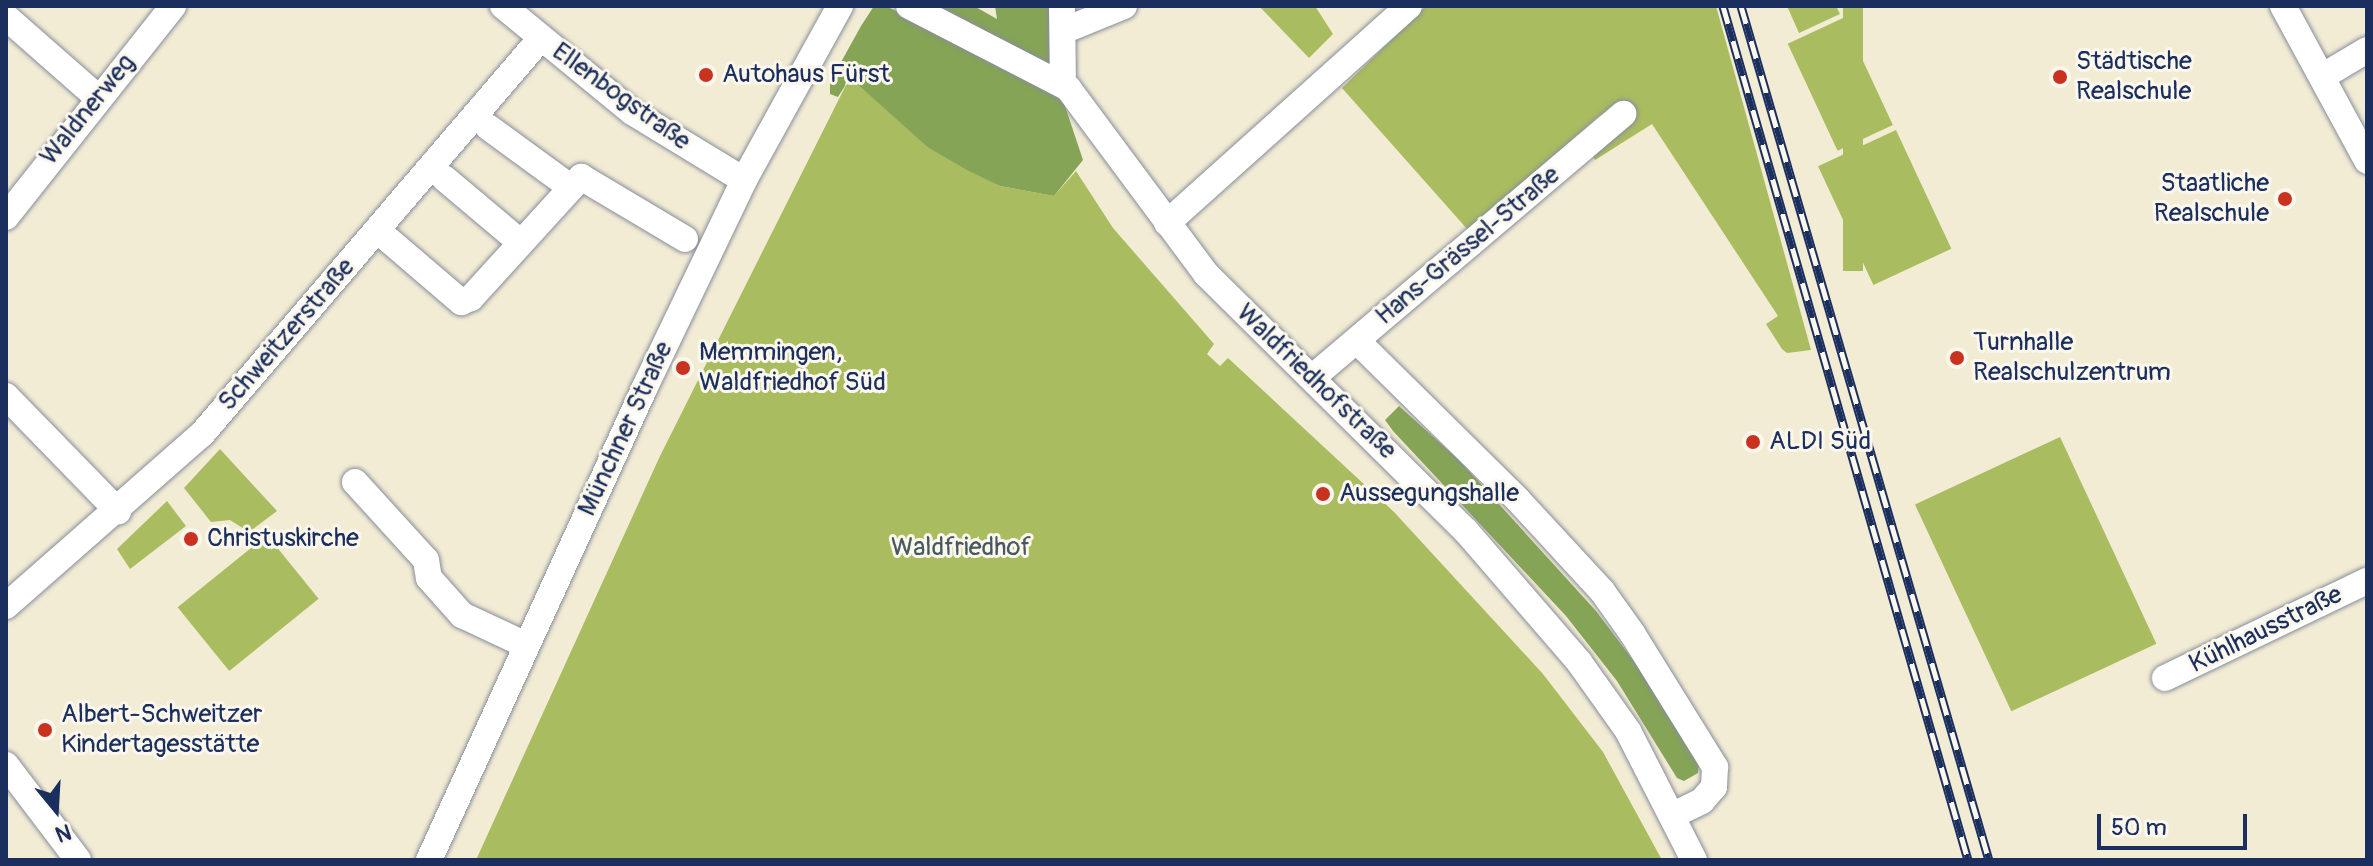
<!DOCTYPE html>
<html>
<head>
<meta charset="utf-8">
<style>
  body { margin:0 }
  #map { position:relative; width:2373px; height:866px; overflow:hidden; background:#f3ecd5; font-family:Pangolin,sans-serif }
  div>[style] { position:absolute }
  [style*='--x'] { left:calc(var(--x)*1px); top:calc(var(--y)*1px); width:calc(var(--w)*1px); rotate:calc(var(--a)*1deg) }
  .green>* { inset:0; background:#a9bc60; transform-origin:0 0 }
  .forest>* { inset:0; background:#86a456 }
  .roads { filter:drop-shadow(0 0 2px #878e9a) drop-shadow(0 0 2px #878e9a) }
  .minor>* { height:26px; margin:-13px; padding:0 13px; transform-origin:13px; border-radius:13px; background:#fff }
  .rail>* { height:9px; margin-top:-4.5px; transform-origin:0; background:repeating-linear-gradient(90deg,#fbf7ec 0 18px,#1b2f5e 0 36px); box-sizing:border-box; border-block:2px solid #1b2f5e }
  .dots>* { width:22px; height:22px; translate:-50% -50%; box-sizing:border-box; border:4px solid #fbf7ec; border-radius:50% }
  span { translate:-50% -50%; white-space:nowrap; text-align:center; line-height:1.15; -webkit-text-stroke:6px #fbf7ec; paint-order:stroke }
  .poi-label { font-size:26px; color:#1b2f5e }
  .left { translate:0 -50%; text-align:left }
  .right { translate:-100% -50%; text-align:right }
  .street-label { font-size:26px; color:#1b2f5e }
  .park-label { font-size:26px; color:#46595f }
  .frame { position:absolute; inset:0; border:8px solid #1b2f5e; pointer-events:none }
  .north { position:absolute; left:16px; top:770px; width:80px; height:80px; -webkit-text-stroke:6px #fbf7ec; paint-order:stroke; rotate:162deg; font-size:22px; font-weight:700; line-height:32px; text-align:center; color:#1b2f5e }
  .north::after { content:''; display:block; margin:auto; width:28px; height:36px; background:#1b2f5e; clip-path:polygon(50% 0,100% 100%,50% 72%,0 100%) }
  .scale { position:absolute; left:2097px; top:814px; width:150px; height:36px; box-sizing:border-box; border:4px solid #1b2f5e; border-top:0; padding-left:10px; font-size:24px; line-height:28px; white-space:nowrap; color:#1b2f5e; -webkit-text-stroke:6px #fbf7ec; paint-order:stroke }
</style>
</head>
<body>
<div id="map">
  <div class="green">
    <i style="clip-path:polygon(1259px 6px,1315px 6px,1333px 34px,1309px 58px)"></i>
    <i style="clip-path:polygon(1426px 6px,1716px 6px,1811px 350px,1787px 353px,1782px 349px,1766px 324px,1778px 316px,1652px 124px,1595px 160px,1593px 156px,1616px 107px,1599px 116px,1468px 230px,1342px 88px)"></i>
    <i style="clip-path:polygon(1787px 6px,1836px 6px,1840px 14px,1799px 33px)"></i>
    <i style="left:1843px;top:6px;width:20px;height:265px"></i>
    <i style="left:1843px;top:18px;width:118px;height:61px;rotate:65deg"></i>
    <i style="clip-path:polygon(848px 81px,858px 84px,927px 147px,1000px 186px,1054px 196px,1076px 171px,1113px 228px,1214px 344px,1207px 354px,1220px 366px,1228px 358px,1394px 512px,1543px 674px,1603px 752px,1662px 860px,476px 860px,660px 456px)"></i>
    <i style="left:1896px;top:130px;width:131px;height:86px;rotate:65deg"></i>
    <i style="left:2060px;top:437px;width:228px;height:160px;rotate:65deg"></i>
    <i style="clip-path:polygon(220px 449px,277px 511px,249px 532px,230px 520px,211px 522px,184px 488px)"></i>
    <i style="clip-path:polygon(167px 501px,186px 526px,130px 569px,117px 549px)"></i>
    <i style="left:267px;top:535px;width:82px;height:115px;rotate:51deg"></i>
  </div>
  <div class="forest">
    <i style="clip-path:polygon(886px 6px,1048px 84px,1064px 103px,1083px 160px,1054px 196px,1000px 186px,967px 170px,927px 147px,854px 81px,848px 81px,838px 97px,830px 94px,830px 82px,861px 26px,874px 6px)"></i>
    <i style="clip-path:polygon(932px 6px,974px 6px,997px 19px,995px 6px,1054px 6px,1051px 66px)"></i>
    <i style="clip-path:polygon(1399px 406px,1459px 460px,1596px 611px,1636px 664px,1699px 764px,1698px 773px,1684px 781px,1677px 778px,1617px 681px,1566px 616px,1393px 431px,1385px 420px)"></i>
  </div>
  <div class="roads">
    <div class="minor">
      <i style="--x:503;--y:6;--w:167;--a:39.4"></i>
      <i style="--x:632;--y:112;--w:131;--a:31.3"></i>
      <i style="--x:909;--y:6;--w:179;--a:27.3"></i>
      <i style="--x:1068;--y:88;--w:232;--a:53.4"></i>
      <i style="--x:1206;--y:274;--w:366;--a:44.7"></i>
      <i style="--x:1466;--y:531;--w:173;--a:49.2"></i>
      <i style="--x:1579;--y:662;--w:85;--a:54.6"></i>
      <i style="--x:1628;--y:731;--w:145;--a:62.9"></i>
      <i style="--x:1062;--y:6;--w:78;--a:89.3"></i>
      <i style="--x:2283;--y:6;--w:176;--a:61.5"></i>
      <i style="--x:6;--y:17;--w:121;--a:41.3"></i>
      <i style="--x:1063;--y:31;--w:66;--a:-22.3"></i>
      <i style="--x:2325;--y:75;--w:49;--a:-30.8"></i>
      <i style="--x:488;--y:127;--w:100;--a:36.1"></i>
      <i style="--x:444;--y:178;--w:99;--a:40.1"></i>
      <i style="--x:6;--y:217;--w:269;--a:-51.6"></i>
      <i style="--x:1167;--y:223;--w:325;--a:-41.9"></i>
      <i style="--x:377;--y:230;--w:111;--a:40.6"></i>
      <i style="--x:461;--y:302;--w:11;--a:-22"></i>
      <i style="--x:471;--y:298;--w:164;--a:-47.7"></i>
      <i style="--x:581;--y:177;--w:121;--a:30.8"></i>
      <i style="--x:1357;--y:341;--w:226;--a:44.6"></i>
      <i style="--x:1518;--y:500;--w:124;--a:47.3"></i>
      <i style="--x:1602;--y:591;--w:52;--a:54.5"></i>
      <i style="--x:1632;--y:633;--w:158;--a:58.2"></i>
      <i style="--x:1715;--y:767;--w:20;--a:93"></i>
      <i style="--x:1714;--y:787;--w:18;--a:131"></i>
      <i style="--x:1702;--y:801;--w:32;--a:154"></i>
      <i style="--x:1313;--y:377;--w:407;--a:-40.3"></i>
      <i style="--x:6;--y:396;--w:161;--a:45.8"></i>
      <i style="--x:355;--y:482;--w:105;--a:47.7"></i>
      <i style="--x:426;--y:560;--w:18;--a:81"></i>
      <i style="--x:429;--y:578;--w:50;--a:48.3"></i>
      <i style="--x:462;--y:615;--w:71;--a:25.1"></i>
      <i style="--x:6;--y:606;--w:261;--a:-41.3"></i>
      <i style="--x:202;--y:434;--w:521;--a:-49.43"></i>
      <i style="--x:2165;--y:678;--w:224;--a:-25.7"></i>
      <i style="--x:6;--y:765;--w:119;--a:52.8"></i>
      <i style="--x:429;--y:860;--w:518;--a:-65.46"></i>
      <i style="--x:644;--y:389;--w:232;--a:-64.4"></i>
      <i style="--x:744;--y:180;--w:199;--a:-61.1"></i>
    </div>
  </div>
  <div class="rail">
    <i style="--x:1723;--y:6;--w:888;--a:73.99"></i>
    <i style="--x:1741;--y:6;--w:889;--a:73.81"></i>
  </div>
  <div class="dots">
    <i style="left:706px;top:75px;background:#c8321e"></i>
    <i style="left:2060px;top:77px;background:#c8321e"></i>
    <i style="left:2285px;top:199px;background:#c8321e"></i>
    <i style="left:1957px;top:358px;background:#c8321e"></i>
    <i style="left:683px;top:368px;background:#c8321e"></i>
    <i style="left:1753px;top:442px;background:#c8321e"></i>
    <i style="left:1323px;top:494px;background:#c8321e"></i>
    <i style="left:191px;top:539px;background:#c8321e"></i>
    <i style="left:45px;top:730px;background:#c8321e"></i>
  </div>
  <div class="poi-label">
    <span class="left" style="left:2076px;top:77px">Städtische<br>Realschule</span>
    <span class="left" style="left:722px;top:75px">Autohaus Fürst</span>
    <span class="right" style="left:2269px;top:199px">Staatliche<br>Realschule</span>
    <span class="left" style="left:1973px;top:358px">Turnhalle<br>Realschulzentrum</span>
    <span class="left" style="left:699px;top:368px">Memmingen,<br>Waldfriedhof Süd</span>
    <span class="left" style="left:1769px;top:442px">ALDI Süd</span>
    <span class="left" style="left:1339px;top:494px">Aussegungshalle</span>
    <span class="left" style="left:207px;top:539px">Christuskirche</span>
    <span class="left" style="left:61px;top:730px">Albert-Schweitzer<br>Kindertagesstätte</span>
  </div>
  <div class="street-label">
    <span style="left:621px;top:97px;rotate:36deg">Ellenbogstraße</span>
    <span style="left:88px;top:110px;rotate:-51deg">Waldnerweg</span>
    <span style="left:1468px;top:246px;rotate:-40deg">Hans-Grässel-Straße</span>
    <span style="left:287px;top:335px;rotate:-49deg">Schweitzerstraße</span>
    <span style="left:1316px;top:382px;rotate:44deg">Waldfriedhofstraße</span>
    <span style="left:626px;top:429px;rotate:-65deg">Münchner Straße</span>
    <span style="left:2266px;top:630px;rotate:-26deg">Kühlhausstraße</span>
  </div>
  <div class="park-label">
    <span style="left:961px;top:548px">Waldfriedhof</span>
  </div>
  <div class="frame"></div>
  <div class="north">N</div>
  <div class="scale">50 m</div>
</div>
</body>
</html>
